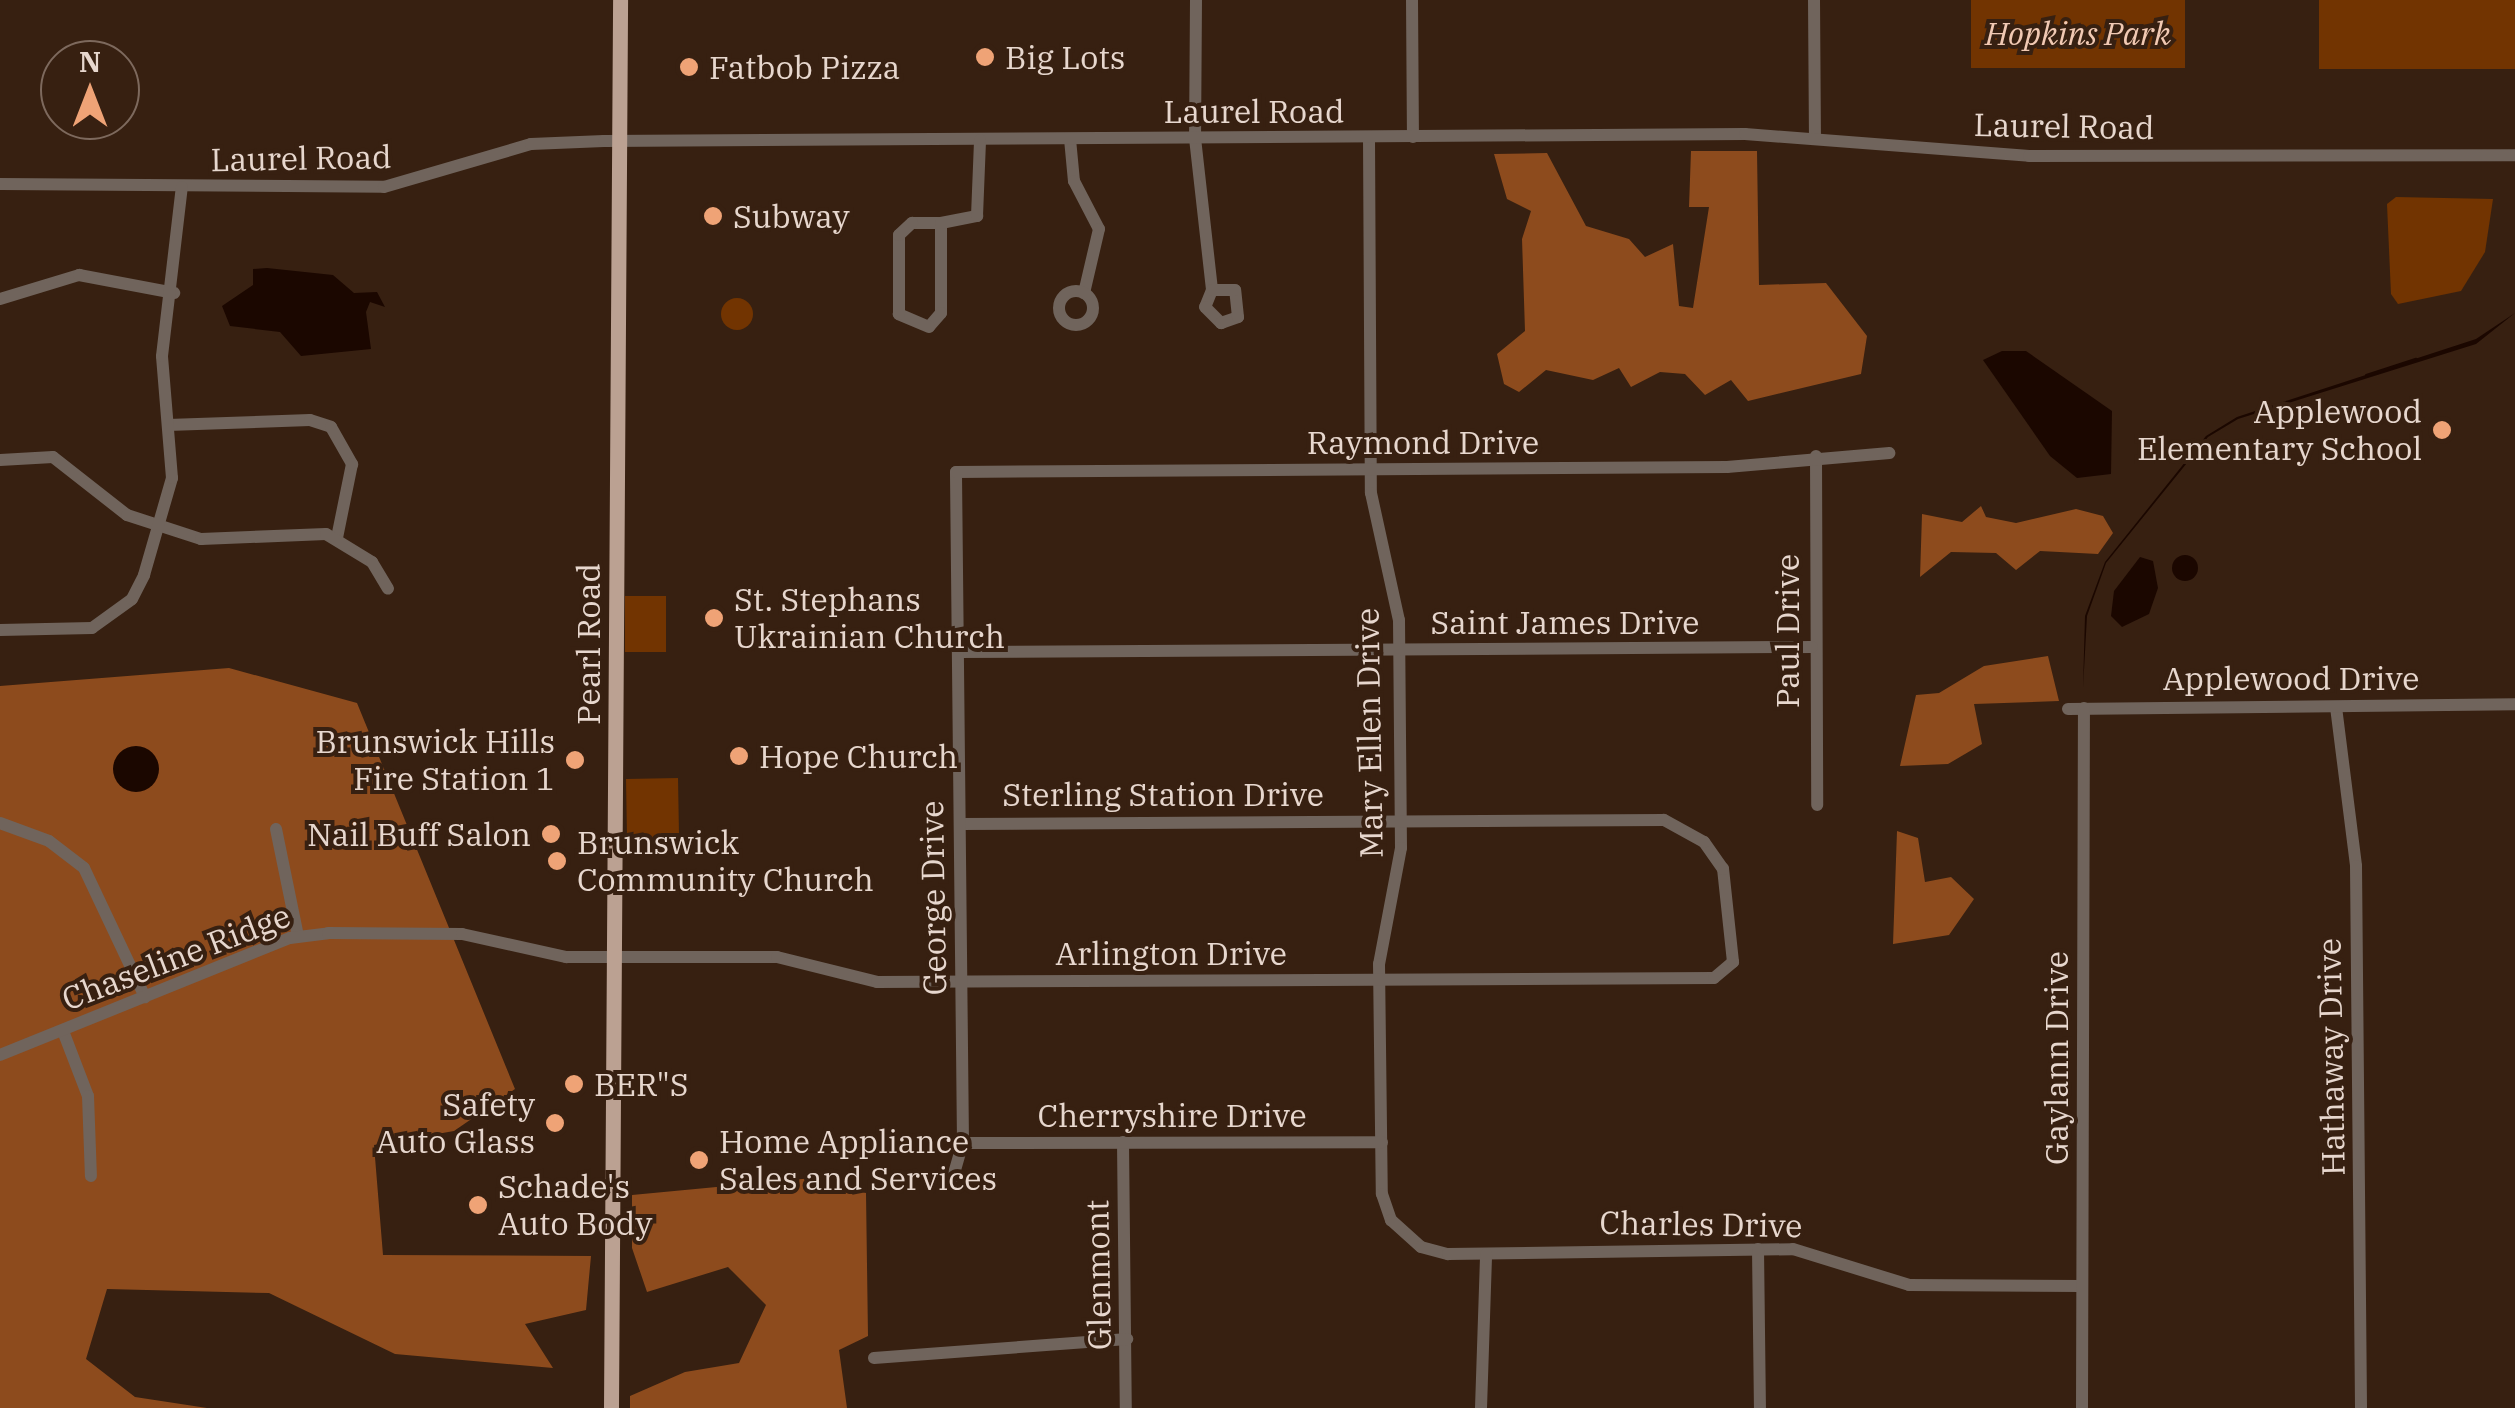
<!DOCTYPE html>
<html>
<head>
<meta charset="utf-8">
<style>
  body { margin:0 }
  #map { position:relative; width:2515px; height:1408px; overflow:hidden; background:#372011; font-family:"IBM Plex Serif",serif }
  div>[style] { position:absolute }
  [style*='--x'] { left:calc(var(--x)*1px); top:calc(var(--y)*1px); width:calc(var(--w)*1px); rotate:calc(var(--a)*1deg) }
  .green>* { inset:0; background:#723401; transform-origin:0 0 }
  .round { border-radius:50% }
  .forest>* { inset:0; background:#8d4b1d }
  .water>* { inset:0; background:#1b0700 }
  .stream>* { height:2.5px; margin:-1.25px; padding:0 1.25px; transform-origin:1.25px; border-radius:1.25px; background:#1b0700 }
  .minor>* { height:12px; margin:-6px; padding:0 6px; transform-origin:6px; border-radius:6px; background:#70645c }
  .minor>.ring { margin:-6px; padding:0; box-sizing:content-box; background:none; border:12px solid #70645c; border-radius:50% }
  .major>* { height:15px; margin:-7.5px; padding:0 7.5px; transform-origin:7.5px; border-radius:7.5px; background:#bba192 }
  .dots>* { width:28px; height:28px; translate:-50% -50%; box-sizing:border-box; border:5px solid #372011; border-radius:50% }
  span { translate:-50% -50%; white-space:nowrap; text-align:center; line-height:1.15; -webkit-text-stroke:8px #372011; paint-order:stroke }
  .park-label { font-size:32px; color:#f1c9b3; font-style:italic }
  .poi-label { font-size:32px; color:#e7d7ce }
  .left { translate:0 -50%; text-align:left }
  .right { translate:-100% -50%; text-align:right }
  .street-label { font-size:32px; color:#e7d7ce }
  .north { position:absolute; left:40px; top:40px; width:100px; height:100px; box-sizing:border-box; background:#372011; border:2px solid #7d695d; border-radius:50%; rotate:0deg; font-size:28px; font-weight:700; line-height:40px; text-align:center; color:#e7d7ce }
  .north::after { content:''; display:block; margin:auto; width:35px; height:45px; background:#efa376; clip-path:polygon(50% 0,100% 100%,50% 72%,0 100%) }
</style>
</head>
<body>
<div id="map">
  <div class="green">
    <i style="left:1971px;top:0;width:214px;height:68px"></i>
    <i style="left:2319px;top:0;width:196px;height:69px"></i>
    <i style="clip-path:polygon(2396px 197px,2493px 199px,2485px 252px,2461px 291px,2398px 304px,2391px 294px,2387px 204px)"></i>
    <i class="round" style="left:721px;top:298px;width:32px;height:32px"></i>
    <i style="left:625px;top:596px;width:41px;height:56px"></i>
    <i style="left:678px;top:778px;width:70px;height:52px;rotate:89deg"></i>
  </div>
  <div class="forest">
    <i style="clip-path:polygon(1691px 151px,1757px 151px,1759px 285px,1826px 283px,1867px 336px,1861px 374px,1748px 401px,1731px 380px,1705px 395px,1685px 374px,1660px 372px,1631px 387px,1619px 368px,1593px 380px,1546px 370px,1519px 392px,1504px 384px,1497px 354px,1525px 331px,1522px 239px,1531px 211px,1507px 199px,1494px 154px,1547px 153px,1586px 226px,1629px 239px,1645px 257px,1673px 244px,1679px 306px,1693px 308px,1709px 207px,1689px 207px)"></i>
    <i style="clip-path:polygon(1981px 506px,1986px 517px,2016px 523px,2076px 509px,2103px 516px,2113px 533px,2098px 554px,2040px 551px,2016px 570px,1996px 553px,1951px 552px,1920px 577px,1922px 514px,1962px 522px)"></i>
    <i style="clip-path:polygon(2048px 656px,2059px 701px,1974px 704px,1982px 744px,1948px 764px,1900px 766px,1916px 695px,1939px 693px,1984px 666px)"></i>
    <i style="clip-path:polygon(229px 668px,357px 703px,515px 1089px,454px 1131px,374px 1145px,383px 1255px,591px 1256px,586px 1310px,525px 1324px,553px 1368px,395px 1354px,269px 1293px,107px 1289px,86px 1359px,135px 1397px,207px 1408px,0 1408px,0 686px)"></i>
    <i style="clip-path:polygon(1897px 831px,1918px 838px,1925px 882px,1951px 877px,1974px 899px,1949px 935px,1893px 944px)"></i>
    <i style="clip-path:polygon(813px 1178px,866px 1193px,868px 1336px,839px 1350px,847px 1408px,630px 1408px,630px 1396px,685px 1372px,739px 1363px,766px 1305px,728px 1267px,647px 1292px,632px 1248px,632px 1195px)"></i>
  </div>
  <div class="water">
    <i style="clip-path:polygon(267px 268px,333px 275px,354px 293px,377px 292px,385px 307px,370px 302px,366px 312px,371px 349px,301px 356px,280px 332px,230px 326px,222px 306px,253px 285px,253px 269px)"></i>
    <i style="clip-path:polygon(2515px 313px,2476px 344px,2238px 419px,2208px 437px,2106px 563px,2087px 616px,2083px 688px,2085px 616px,2105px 562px,2206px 436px,2237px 417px,2476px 339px)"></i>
    <i style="clip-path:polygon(2002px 351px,2026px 351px,2112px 411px,2111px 474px,2077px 478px,2050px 456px,1983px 360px)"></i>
    <i class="round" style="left:2172px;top:555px;width:26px;height:26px"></i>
    <i style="clip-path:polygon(2140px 557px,2153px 561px,2158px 588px,2149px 614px,2122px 627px,2111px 616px,2114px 591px)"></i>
    <i class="round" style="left:113px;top:746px;width:46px;height:46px"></i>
  </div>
  <div class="stream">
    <i style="--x:2366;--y:375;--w:52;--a:-18.1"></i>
  </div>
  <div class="minor">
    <i style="--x:1196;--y:0;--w:138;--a:90.4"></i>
    <i style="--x:1195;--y:138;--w:153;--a:83.6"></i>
    <i style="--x:1212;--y:290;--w:18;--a:112"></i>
    <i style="--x:1205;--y:307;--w:23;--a:45"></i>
    <i style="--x:1221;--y:323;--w:18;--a:-19"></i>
    <i style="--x:1238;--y:317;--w:27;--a:-96"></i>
    <i style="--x:1235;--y:290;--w:23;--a:180"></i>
    <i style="--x:1412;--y:0;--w:137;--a:89.6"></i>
    <i style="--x:1814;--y:0;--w:137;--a:89.6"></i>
    <i style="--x:1369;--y:138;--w:355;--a:89.7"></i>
    <i style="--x:1371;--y:493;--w:130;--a:77.6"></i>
    <i style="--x:1399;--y:620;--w:228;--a:89.5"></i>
    <i style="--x:1401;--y:848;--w:118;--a:100.7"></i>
    <i style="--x:1379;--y:964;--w:230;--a:89.3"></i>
    <i style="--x:1382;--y:1194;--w:28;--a:71"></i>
    <i style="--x:1391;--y:1220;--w:40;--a:42"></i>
    <i style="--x:1421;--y:1247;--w:28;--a:15"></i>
    <i style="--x:1448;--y:1254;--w:345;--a:-0.8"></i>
    <i style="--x:1793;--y:1249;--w:121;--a:17.2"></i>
    <i style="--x:1909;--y:1285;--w:173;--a:0.3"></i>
    <i style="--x:1070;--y:139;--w:42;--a:84.6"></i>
    <i style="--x:1074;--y:181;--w:54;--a:62.5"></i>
    <i style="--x:1099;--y:229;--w:66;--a:103.2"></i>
    <i style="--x:0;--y:184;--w:384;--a:0.4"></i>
    <i style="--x:384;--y:187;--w:153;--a:-16.3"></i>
    <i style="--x:531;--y:144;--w:73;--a:-2.4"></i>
    <i style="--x:604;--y:141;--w:1141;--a:-0.35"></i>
    <i style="--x:1745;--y:134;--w:285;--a:4.4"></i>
    <i style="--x:2029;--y:156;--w:486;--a:-0.1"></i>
    <i style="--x:912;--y:223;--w:29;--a:0"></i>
    <i style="--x:941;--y:223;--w:90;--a:90"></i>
    <i style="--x:941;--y:313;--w:18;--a:131"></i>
    <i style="--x:929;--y:327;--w:33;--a:-157"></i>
    <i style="--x:899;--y:314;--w:79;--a:-90"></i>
    <i style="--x:899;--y:235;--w:18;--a:-43"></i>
    <i style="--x:941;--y:223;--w:37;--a:-11"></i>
    <i style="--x:977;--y:216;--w:76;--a:-87.7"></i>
    <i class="ring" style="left:1059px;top:291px;width:22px;height:22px"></i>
    <i style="--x:0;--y:299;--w:83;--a:-16.9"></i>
    <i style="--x:79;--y:275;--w:97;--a:10.7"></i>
    <i style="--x:168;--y:425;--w:142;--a:-2"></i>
    <i style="--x:310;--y:420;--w:22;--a:18"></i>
    <i style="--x:331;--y:427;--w:43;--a:60.4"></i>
    <i style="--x:352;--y:464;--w:76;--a:101.5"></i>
    <i style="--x:1816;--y:456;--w:349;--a:89.8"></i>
    <i style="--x:0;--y:460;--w:53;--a:-3.2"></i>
    <i style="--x:53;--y:457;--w:94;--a:38.1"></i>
    <i style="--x:127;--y:515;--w:78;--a:18"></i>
    <i style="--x:201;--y:539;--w:125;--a:-2.3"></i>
    <i style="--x:326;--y:534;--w:54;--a:31.3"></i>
    <i style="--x:372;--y:562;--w:31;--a:59"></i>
    <i style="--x:0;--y:630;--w:92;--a:-1.2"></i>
    <i style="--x:92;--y:628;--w:49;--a:-35.9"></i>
    <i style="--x:132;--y:599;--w:27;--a:-63"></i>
    <i style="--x:144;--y:575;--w:101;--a:-73.9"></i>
    <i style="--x:172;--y:478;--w:122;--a:-94.7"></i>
    <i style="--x:162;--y:356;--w:170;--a:-83.3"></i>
    <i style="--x:958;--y:652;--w:854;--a:-0.34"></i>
    <i style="--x:2336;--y:707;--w:160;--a:82.8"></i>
    <i style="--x:2356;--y:866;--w:542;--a:89.47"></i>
    <i style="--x:2068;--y:709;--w:447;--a:-0.6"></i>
    <i style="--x:0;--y:823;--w:52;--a:20.2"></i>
    <i style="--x:49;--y:841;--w:44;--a:37.6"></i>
    <i style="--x:84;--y:868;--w:143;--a:64.7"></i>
    <i style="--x:276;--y:829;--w:109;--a:78.4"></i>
    <i style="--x:63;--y:1031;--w:70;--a:69"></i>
    <i style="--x:88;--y:1096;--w:80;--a:87.9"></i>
    <i style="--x:0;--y:1055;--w:313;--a:-22"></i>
    <i style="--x:290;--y:938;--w:38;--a:-7"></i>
    <i style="--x:328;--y:933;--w:134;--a:0.4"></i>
    <i style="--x:462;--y:934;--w:107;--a:12.5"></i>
    <i style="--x:566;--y:957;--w:211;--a:0"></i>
    <i style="--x:777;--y:957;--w:103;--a:14"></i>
    <i style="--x:877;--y:982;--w:837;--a:-0.27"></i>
    <i style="--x:1714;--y:978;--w:25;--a:-40"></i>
    <i style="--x:1733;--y:962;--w:94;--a:-96.1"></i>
    <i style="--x:1723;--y:869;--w:33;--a:-125"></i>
    <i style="--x:1704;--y:842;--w:46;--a:-151.2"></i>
    <i style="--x:1664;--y:820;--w:704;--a:179.67"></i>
    <i style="--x:1123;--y:1142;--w:266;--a:89.4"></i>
    <i style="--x:963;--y:1143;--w:419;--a:-0.1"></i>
    <i style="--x:953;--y:1177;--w:35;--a:-74"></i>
    <i style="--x:963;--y:1143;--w:671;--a:-90.6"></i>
    <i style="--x:956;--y:472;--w:771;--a:-0.37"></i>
    <i style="--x:1727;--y:467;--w:163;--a:-4.9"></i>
    <i style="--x:1758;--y:1249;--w:159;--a:89.3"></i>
    <i style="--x:874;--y:1358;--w:254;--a:-4.3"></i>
    <i style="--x:1481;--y:1408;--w:154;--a:-88.1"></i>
    <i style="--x:2082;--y:1408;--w:700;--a:-89.84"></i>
  </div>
  <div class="major">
    <i style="--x:611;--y:1408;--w:1408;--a:-89.63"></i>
  </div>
  <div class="dots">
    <i style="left:985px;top:57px;background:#efa376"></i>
    <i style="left:689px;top:67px;background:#efa376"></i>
    <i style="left:713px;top:216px;background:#efa376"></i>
    <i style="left:2442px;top:430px;background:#efa376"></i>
    <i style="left:714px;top:618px;background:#efa376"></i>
    <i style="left:739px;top:756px;background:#efa376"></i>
    <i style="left:575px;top:760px;background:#efa376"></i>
    <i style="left:551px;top:834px;background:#efa376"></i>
    <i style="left:557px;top:861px;background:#efa376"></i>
    <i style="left:574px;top:1084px;background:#efa376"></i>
    <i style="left:555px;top:1123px;background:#efa376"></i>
    <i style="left:699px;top:1160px;background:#efa376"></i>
    <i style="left:478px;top:1205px;background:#efa376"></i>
  </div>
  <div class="park-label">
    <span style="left:2078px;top:33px">Hopkins Park</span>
  </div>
  <div class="poi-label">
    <span class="left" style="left:1005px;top:57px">Big Lots</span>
    <span class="left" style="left:709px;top:67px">Fatbob Pizza</span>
    <span class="left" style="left:733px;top:216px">Subway</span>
    <span class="right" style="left:2422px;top:430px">Applewood<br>Elementary School</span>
    <span class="left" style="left:734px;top:618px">St. Stephans<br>Ukrainian Church</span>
    <span class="right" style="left:555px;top:760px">Brunswick Hills<br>Fire Station 1</span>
    <span class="left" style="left:759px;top:756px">Hope Church</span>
    <span class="right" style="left:531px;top:834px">Nail Buff Salon</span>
    <span class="left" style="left:577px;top:861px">Brunswick<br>Community Church</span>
    <span class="left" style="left:594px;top:1084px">BER"S</span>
    <span class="right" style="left:535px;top:1123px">Safety<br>Auto Glass</span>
    <span class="left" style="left:719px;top:1160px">Home Appliance<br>Sales and Services</span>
    <span class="left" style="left:498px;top:1205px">Schade's<br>Auto Body</span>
  </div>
  <div class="street-label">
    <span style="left:1254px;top:111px">Laurel Road</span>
    <span style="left:2064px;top:126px;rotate:1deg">Laurel Road</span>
    <span style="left:301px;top:158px;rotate:-1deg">Laurel Road</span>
    <span style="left:1423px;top:442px">Raymond Drive</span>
    <span style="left:1565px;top:622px">Saint James Drive</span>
    <span style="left:1787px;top:631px;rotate:-90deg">Paul Drive</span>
    <span style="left:588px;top:644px;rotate:-90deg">Pearl Road</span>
    <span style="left:2291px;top:678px">Applewood Drive</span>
    <span style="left:1369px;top:733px;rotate:-91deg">Mary Ellen Drive</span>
    <span style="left:1163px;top:794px">Sterling Station Drive</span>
    <span style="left:933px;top:898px;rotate:-91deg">George Drive</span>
    <span style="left:1171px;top:953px">Arlington Drive</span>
    <span style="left:176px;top:957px;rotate:-21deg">Chaseline Ridge</span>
    <span style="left:2331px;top:1057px;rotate:-91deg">Hathaway Drive</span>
    <span style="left:2056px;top:1058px;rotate:-90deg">Gaylann Drive</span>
    <span style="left:1172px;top:1115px">Cherryshire Drive</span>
    <span style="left:1701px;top:1224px;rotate:1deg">Charles Drive</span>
    <span style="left:1098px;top:1275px;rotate:-91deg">Glenmont</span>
  </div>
  <div class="north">N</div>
</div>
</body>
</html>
